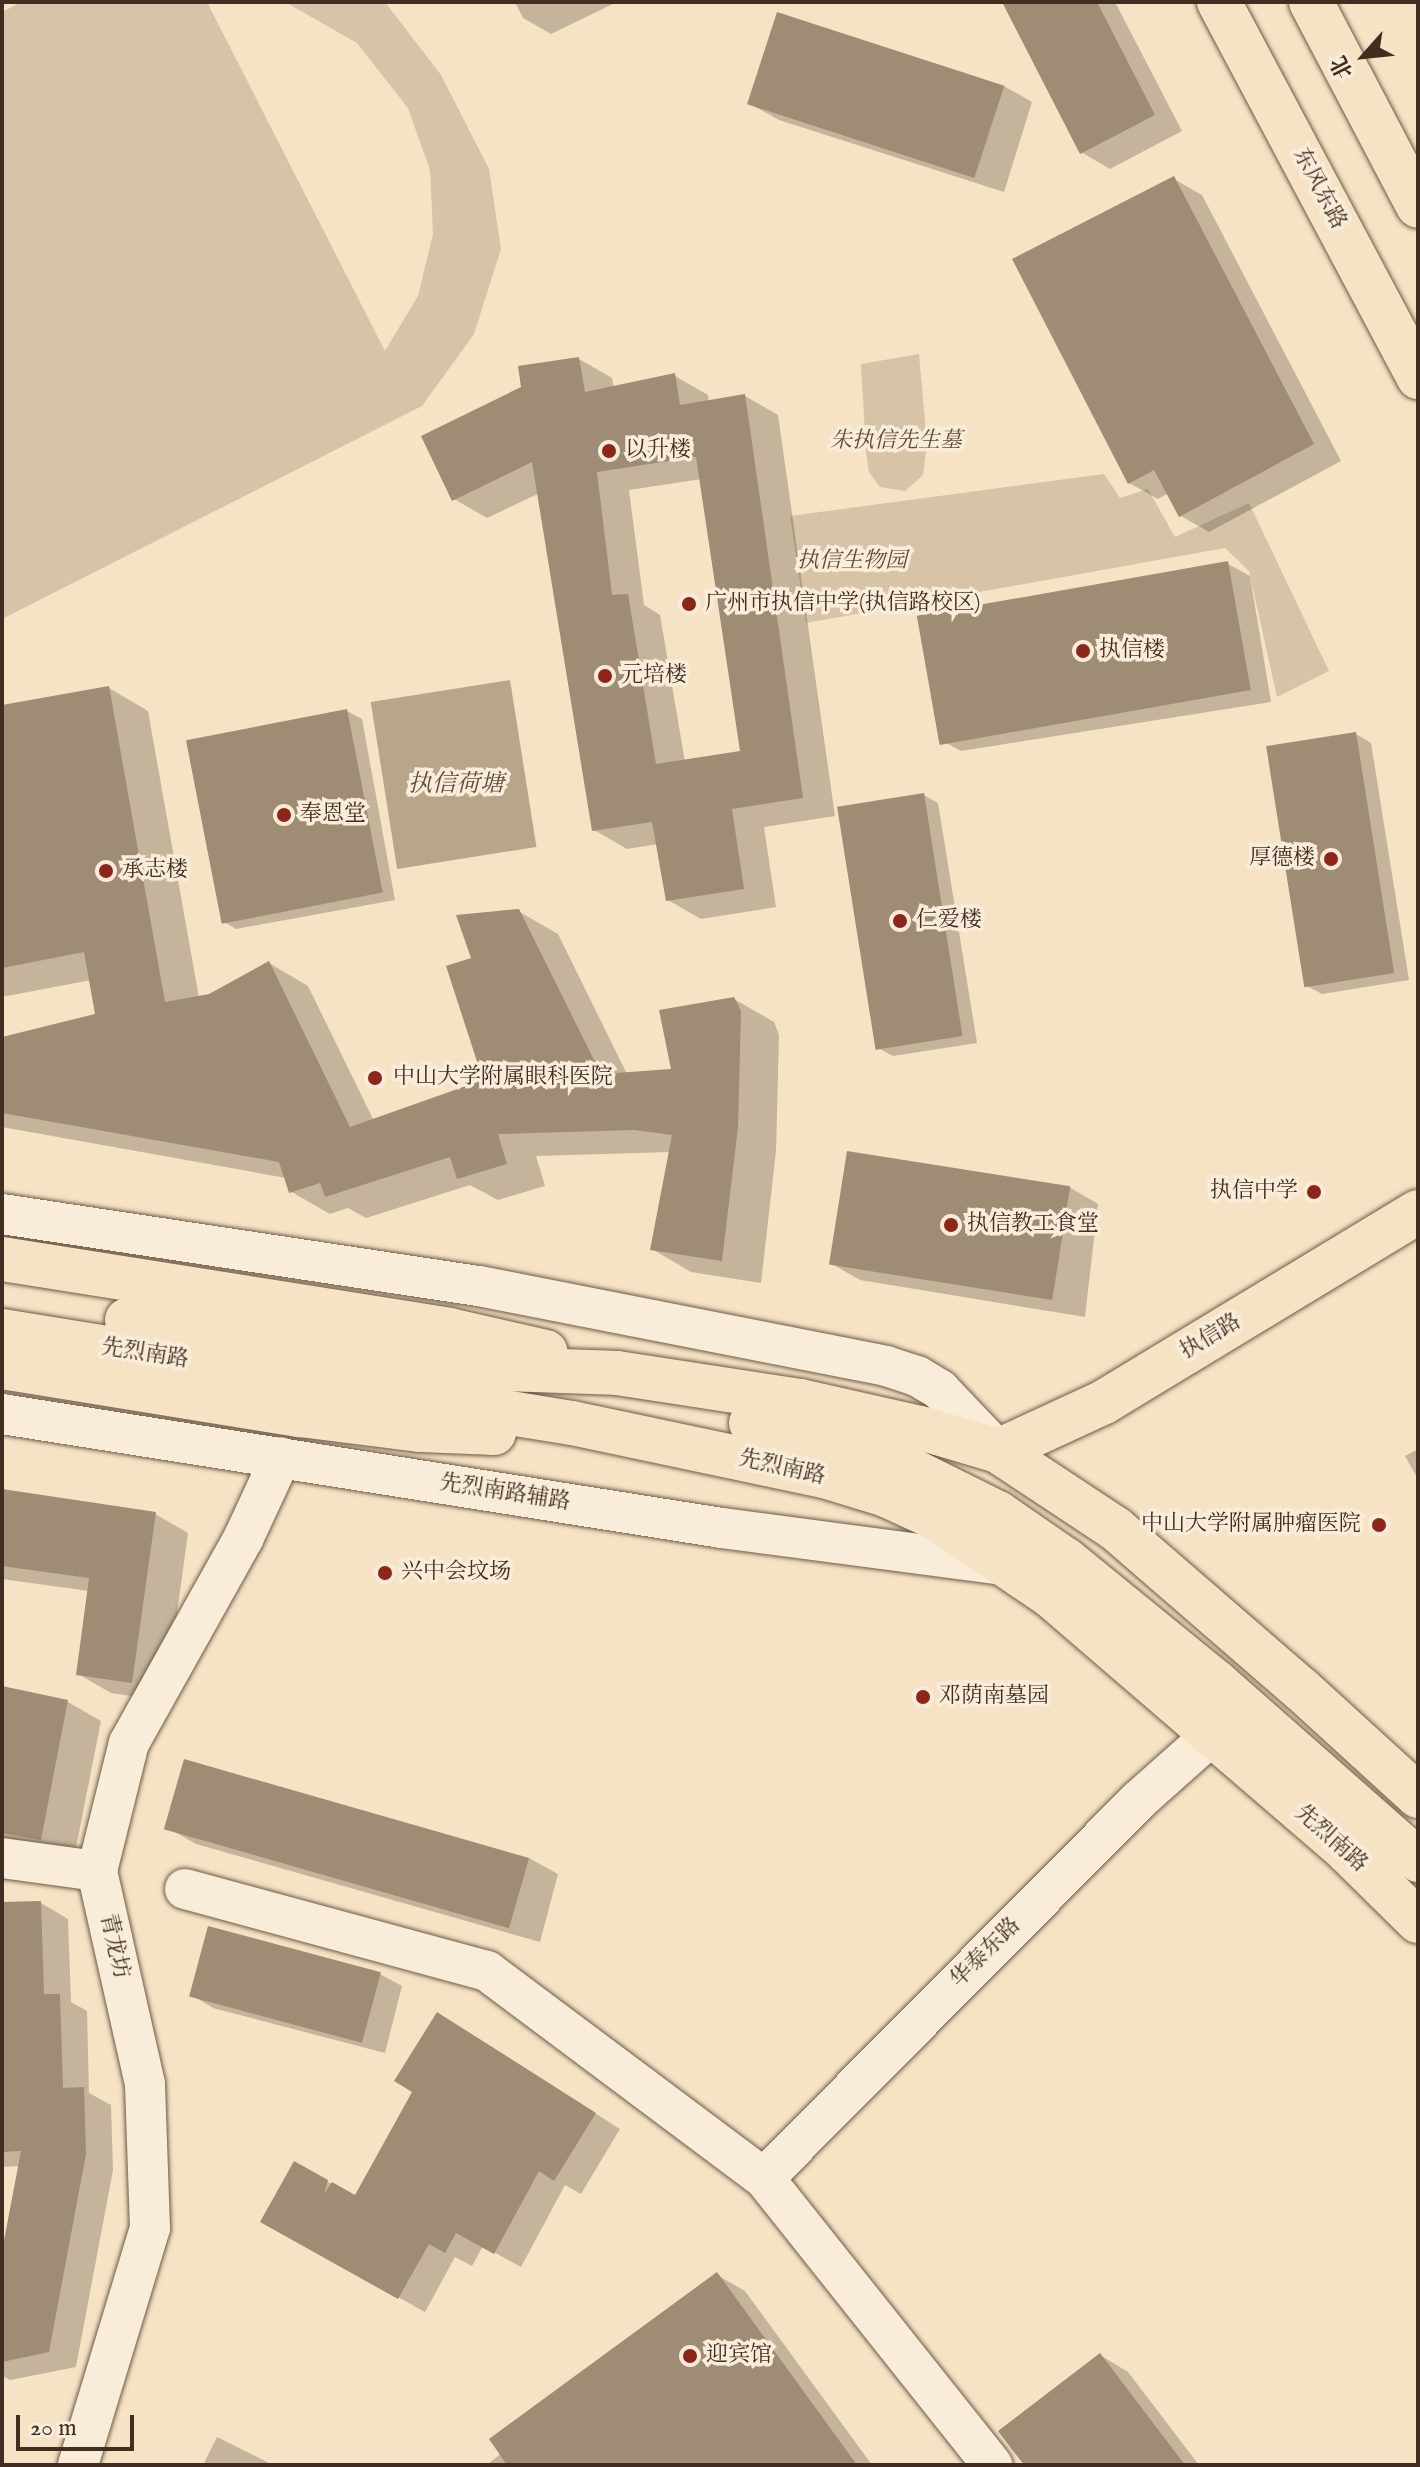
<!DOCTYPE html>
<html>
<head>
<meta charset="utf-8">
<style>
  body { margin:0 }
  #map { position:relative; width:1420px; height:2467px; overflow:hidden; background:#f6e2c4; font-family:"IM FELL English","Noto Serif SC",serif }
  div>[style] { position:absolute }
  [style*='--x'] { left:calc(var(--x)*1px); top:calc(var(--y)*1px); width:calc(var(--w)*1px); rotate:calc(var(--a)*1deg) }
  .green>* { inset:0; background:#d7c3a8 }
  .water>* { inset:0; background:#b8a58c; transform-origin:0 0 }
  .shadow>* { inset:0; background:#0003 }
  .building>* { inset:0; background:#9f8c75; transform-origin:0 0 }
  .roads { filter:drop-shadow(0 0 2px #6e5b49) drop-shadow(0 0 2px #6e5b49) }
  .minor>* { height:40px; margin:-20px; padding:0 20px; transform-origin:20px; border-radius:20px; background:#f9ecd9 }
  .major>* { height:44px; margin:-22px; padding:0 22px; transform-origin:22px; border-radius:22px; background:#f6e2c4 }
  .highway>* { height:44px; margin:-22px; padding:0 22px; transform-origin:22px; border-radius:22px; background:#f6e2c4 }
  .dots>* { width:22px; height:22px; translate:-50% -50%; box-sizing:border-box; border:4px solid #f9ecd9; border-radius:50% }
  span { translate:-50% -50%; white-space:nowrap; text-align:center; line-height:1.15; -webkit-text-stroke:7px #f9ecd9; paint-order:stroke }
  .street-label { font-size:22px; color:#412e20 }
  .park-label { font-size:22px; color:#5f4c3b; font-style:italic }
  .poi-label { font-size:22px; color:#412e20 }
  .left { translate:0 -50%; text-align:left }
  .right { translate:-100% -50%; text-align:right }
  .water-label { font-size:24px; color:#5f4c3b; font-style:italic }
  .frame { position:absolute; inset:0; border:4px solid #412e20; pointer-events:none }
  .north { position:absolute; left:1324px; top:16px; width:80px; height:80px; -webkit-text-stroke:6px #f9ecd9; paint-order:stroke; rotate:243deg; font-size:22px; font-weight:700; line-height:32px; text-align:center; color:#412e20 }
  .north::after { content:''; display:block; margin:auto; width:28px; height:36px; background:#412e20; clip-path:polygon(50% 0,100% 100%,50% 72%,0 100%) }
  .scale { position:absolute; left:16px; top:2415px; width:118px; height:36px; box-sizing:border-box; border:4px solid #412e20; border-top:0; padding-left:10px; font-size:24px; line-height:28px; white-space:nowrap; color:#412e20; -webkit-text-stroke:6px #f9ecd9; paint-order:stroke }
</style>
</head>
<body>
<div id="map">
  <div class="green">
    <i style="clip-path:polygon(22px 2px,207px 2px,385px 351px,418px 296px,433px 234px,430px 170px,408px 108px,357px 43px,285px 2px,385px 2px,441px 75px,489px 169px,501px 249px,474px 334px,422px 406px,2px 619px,2px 12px)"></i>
    <i style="clip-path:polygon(919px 354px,927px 444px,923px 475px,905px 491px,880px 487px,869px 472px,866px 451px,861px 364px)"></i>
    <i style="clip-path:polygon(1104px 474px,1120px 498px,1148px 489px,1175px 537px,1249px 503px,1329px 671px,1277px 697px,1249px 571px,1225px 548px,806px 623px,790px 516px)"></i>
  </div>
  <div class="water">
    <i style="left:510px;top:680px;width:169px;height:141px;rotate:81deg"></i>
  </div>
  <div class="shadow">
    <i style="clip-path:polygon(515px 2px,617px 2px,551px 34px,523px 18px)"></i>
    <i style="clip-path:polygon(1004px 2px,1115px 2px,1182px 131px,1110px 169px,1081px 152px)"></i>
    <i style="clip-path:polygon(1004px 86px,1032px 102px,1004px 192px,779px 120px,750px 104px)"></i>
    <i style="clip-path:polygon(1174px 179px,1202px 195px,1341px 461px,1209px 532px,1181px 516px,1169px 493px,1158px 499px,1129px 483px)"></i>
    <i style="clip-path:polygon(evenodd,579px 359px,612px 378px,614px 388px,675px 376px,708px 395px,709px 402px,745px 396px,778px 415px,835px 816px,764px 827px,776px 907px,701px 919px,668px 900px,658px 844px,627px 849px,594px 830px,540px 493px,487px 518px,454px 499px,579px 359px,702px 479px,742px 753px,685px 762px,660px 615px,644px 605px,629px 490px,702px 479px)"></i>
    <i style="clip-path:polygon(1228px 564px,1250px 576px,1271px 702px,961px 751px,939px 739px)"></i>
    <i style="clip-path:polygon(109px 688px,148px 711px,199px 998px,210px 996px,269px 963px,308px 986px,374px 1121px,486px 1081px,474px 959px,518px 911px,558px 934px,627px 1074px,673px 1071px,734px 999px,774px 1022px,779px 1035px,776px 1151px,761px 1283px,691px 1272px,652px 1249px,671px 1152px,536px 1156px,545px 1186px,498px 1200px,470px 1185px,366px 1218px,348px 1208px,330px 1214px,290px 1191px,286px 1178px,2px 1127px,2px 1039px,97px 1016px,91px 980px,2px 997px,2px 707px)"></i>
    <i style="clip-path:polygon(347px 711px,362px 719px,395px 900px,236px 929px,222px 921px)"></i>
    <i style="clip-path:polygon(1356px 734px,1371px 743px,1409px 980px,1322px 994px,1307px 986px)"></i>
    <i style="clip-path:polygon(924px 795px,938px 803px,977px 1043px,893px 1056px,878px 1048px)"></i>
    <i style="clip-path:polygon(1069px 1187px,1098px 1204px,1085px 1317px,860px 1280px,832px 1264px)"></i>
    <i style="clip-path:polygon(1418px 1449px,1418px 1479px,1405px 1456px)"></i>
    <i style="clip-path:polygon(2px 1491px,155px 1514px,188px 1533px,165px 1701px,111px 1693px,78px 1674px,89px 1591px,2px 1579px)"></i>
    <i style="clip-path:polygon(2px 1689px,68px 1702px,101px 1721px,74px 1858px,2px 1843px)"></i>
    <i style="clip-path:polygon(168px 1828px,529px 1858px,558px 1874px,540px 1942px,196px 1844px)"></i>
    <i style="clip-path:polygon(41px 1903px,68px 1919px,71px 2002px,87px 2011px,89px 2093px,111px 2105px,113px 2170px,76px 2367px,10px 2380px,2px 2376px,2px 2262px,20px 2166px,2px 2167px,2px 1904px)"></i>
    <i style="clip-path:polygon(380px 1974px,402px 1986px,385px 2053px,213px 2008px,192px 1995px)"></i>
    <i style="clip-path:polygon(463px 2029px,620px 2129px,581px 2194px,565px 2185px,521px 2267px,483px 2246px,472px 2266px,455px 2257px,425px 2312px,263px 2222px,295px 2164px,356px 2197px)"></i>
    <i style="clip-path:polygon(717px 2275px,745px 2291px,872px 2465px,487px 2465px)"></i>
    <i style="clip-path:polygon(1100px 2355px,1128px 2372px,1199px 2465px,1026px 2465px)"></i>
    <i style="clip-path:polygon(217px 2437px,273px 2465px,203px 2465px)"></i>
  </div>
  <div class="building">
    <i style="clip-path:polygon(1002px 2px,1097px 2px,1155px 115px,1080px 154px)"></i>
    <i style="left:777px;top:12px;width:239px;height:97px;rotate:18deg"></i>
    <i style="clip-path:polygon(1174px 176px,1314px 444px,1179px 517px,1154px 470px,1128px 484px,1012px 259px)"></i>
    <i style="clip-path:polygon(evenodd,579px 357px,585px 392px,675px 373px,680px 405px,745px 394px,803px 798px,732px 809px,744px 889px,666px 901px,652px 822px,592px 831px,532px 462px,452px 501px,421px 436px,521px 387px,518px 366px,579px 357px,696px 457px,740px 751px,656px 764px,628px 594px,612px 595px,597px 472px,696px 457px)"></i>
    <i style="left:1228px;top:561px;width:131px;height:316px;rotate:80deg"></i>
    <i style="clip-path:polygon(109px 686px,165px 1002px,209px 994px,269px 961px,350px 1127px,483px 1080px,446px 966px,471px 958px,456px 915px,519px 909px,601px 1074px,671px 1069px,659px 1010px,734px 997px,741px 1011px,738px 1127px,722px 1261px,650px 1250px,672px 1135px,635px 1130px,498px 1134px,507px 1164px,457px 1179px,450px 1157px,325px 1197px,320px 1183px,289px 1193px,279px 1162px,2px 1113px,2px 1037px,95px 1014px,84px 952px,2px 968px,2px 705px)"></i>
    <i style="left:347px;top:709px;width:187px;height:164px;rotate:79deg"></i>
    <i style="left:1356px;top:732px;width:244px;height:91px;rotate:81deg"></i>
    <i style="left:924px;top:793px;width:246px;height:88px;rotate:81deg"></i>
    <i style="left:847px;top:1151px;width:226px;height:115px;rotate:9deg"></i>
    <i style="clip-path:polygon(2px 1489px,156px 1512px,132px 1683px,76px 1675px,89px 1578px,2px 1566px)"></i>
    <i style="clip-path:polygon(2px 1686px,68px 1700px,41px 1840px,2px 1833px)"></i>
    <i style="left:184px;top:1759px;width:359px;height:73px;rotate:16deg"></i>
    <i style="clip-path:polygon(41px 1901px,44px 1994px,60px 1994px,63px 2088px,84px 2087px,86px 2154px,49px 2352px,2px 2362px,2px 2251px,21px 2151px,2px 2152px,2px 1902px)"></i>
    <i style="left:208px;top:1926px;width:179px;height:73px;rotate:15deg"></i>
    <i style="clip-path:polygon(437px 2012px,596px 2113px,554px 2181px,539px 2171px,494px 2254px,456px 2233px,445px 2253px,429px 2244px,398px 2299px,260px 2222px,294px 2161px,328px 2180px,324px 2194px,332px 2182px,355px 2195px,412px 2092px,394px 2081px)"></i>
    <i style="clip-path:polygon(717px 2272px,857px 2465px,507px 2465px,489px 2439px)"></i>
    <i style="clip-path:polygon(1100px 2353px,1185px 2465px,1024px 2465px,998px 2431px)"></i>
  </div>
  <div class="roads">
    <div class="minor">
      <i style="--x:2;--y:1214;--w:482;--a:8.6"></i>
      <i style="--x:479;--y:1286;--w:415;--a:11.1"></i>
      <i style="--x:886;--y:1366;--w:33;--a:18"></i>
      <i style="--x:917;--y:1376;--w:27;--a:31"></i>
      <i style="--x:940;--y:1390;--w:84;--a:46.4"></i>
      <i style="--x:2;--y:1414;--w:729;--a:9"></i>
      <i style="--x:722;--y:1528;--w:290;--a:7.5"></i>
      <i style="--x:2;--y:1858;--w:96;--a:7.8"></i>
      <i style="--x:185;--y:1889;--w:313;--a:15.2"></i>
      <i style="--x:487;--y:1971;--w:346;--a:36.8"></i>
      <i style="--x:764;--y:2178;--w:367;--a:51.5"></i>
      <i style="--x:764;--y:2178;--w:532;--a:-45.23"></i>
      <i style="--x:1139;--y:1800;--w:99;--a:-41.7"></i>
      <i style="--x:78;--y:2465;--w:248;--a:-73.1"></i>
      <i style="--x:150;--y:2228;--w:144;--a:-92"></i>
      <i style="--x:145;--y:2084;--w:218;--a:-102.7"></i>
      <i style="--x:97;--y:1871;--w:132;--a:-76"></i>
      <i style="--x:129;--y:1743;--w:234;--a:-60.8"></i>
      <i style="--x:243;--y:1539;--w:90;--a:-65.1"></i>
    </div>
    <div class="major">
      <i style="--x:2;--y:1259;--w:453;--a:9"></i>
      <i style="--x:449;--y:1330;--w:99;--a:12.8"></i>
      <i style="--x:127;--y:1320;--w:227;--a:8.6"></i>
      <i style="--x:351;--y:1354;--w:125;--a:6.4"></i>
      <i style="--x:475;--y:1368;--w:142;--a:2"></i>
      <i style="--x:617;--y:1373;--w:185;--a:8.7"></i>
      <i style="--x:800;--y:1401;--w:123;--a:12.7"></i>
      <i style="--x:920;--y:1428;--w:81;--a:16.4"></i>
      <i style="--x:998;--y:1451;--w:141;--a:33.5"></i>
      <i style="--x:1116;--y:1529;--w:245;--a:40.9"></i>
      <i style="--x:1301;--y:1689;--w:159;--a:42.4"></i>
      <i style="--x:2;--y:1331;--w:577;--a:9.17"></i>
      <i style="--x:572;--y:1423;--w:258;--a:11.9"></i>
      <i style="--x:824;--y:1476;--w:65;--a:17"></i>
      <i style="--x:886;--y:1495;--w:55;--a:24.7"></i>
      <i style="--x:936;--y:1518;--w:139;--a:34.1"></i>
      <i style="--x:1051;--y:1596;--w:391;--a:40.7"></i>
      <i style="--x:1347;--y:1851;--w:100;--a:44.6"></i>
      <i style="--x:2;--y:1367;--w:302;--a:9.2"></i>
      <i style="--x:300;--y:1415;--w:122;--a:7.1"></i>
      <i style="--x:421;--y:1430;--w:73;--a:2.4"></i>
      <i style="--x:751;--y:1423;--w:101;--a:12.5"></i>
      <i style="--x:850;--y:1445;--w:44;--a:20.1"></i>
      <i style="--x:891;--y:1460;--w:119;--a:26.4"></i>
      <i style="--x:998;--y:1513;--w:83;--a:34.7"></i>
      <i style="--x:1066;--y:1560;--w:195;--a:39.2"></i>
      <i style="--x:1217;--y:1683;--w:268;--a:41.4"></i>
      <i style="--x:998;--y:1451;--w:117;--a:-24.8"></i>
      <i style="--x:1104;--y:1402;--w:367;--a:-31.2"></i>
    </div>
    <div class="highway">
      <i style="--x:1219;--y:2;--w:425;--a:62"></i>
      <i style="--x:1311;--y:2;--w:230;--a:62.3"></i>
    </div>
  </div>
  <div class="dots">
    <i style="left:609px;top:451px;background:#8f2418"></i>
    <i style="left:689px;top:604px;background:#8f2418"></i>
    <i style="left:1083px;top:651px;background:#8f2418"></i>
    <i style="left:605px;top:676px;background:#8f2418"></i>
    <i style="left:284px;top:815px;background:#8f2418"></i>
    <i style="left:1331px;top:859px;background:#8f2418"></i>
    <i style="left:106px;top:871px;background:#8f2418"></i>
    <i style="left:900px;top:921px;background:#8f2418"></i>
    <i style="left:375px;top:1078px;background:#8f2418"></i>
    <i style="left:1314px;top:1192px;background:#8f2418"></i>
    <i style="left:951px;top:1225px;background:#8f2418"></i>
    <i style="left:1379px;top:1525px;background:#8f2418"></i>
    <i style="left:385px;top:1573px;background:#8f2418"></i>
    <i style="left:923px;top:1697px;background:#8f2418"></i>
    <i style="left:690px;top:2356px;background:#8f2418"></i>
  </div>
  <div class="street-label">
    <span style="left:1319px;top:189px;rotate:62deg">东风东路</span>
    <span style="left:1211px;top:1337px;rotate:-31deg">执信路</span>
    <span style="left:145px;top:1354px;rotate:9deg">先烈南路</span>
    <span style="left:782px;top:1468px;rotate:13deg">先烈南路</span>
    <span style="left:505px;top:1493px;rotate:9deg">先烈南路辅路</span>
    <span style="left:1331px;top:1839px;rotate:42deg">先烈南路</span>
    <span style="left:114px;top:1946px;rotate:77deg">青龙坊</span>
    <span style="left:986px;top:1953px;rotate:-45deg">华泰东路</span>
  </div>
  <div class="park-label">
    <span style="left:896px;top:442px">朱执信先生墓</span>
    <span style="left:852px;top:562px">执信生物园</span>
  </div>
  <div class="poi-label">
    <span class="left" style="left:625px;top:451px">以升楼</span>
    <span class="left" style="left:705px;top:604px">广州市执信中学(执信路校区)</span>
    <span class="left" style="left:1099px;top:651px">执信楼</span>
    <span class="left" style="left:621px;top:676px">元培楼</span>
    <span class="left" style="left:300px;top:815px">奉恩堂</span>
    <span class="right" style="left:1315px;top:859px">厚德楼</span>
    <span class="left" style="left:122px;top:871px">承志楼</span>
    <span class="left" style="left:916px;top:921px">仁爱楼</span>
    <span class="left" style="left:393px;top:1078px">中山大学附属眼科医院</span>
    <span class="right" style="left:1298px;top:1192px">执信中学</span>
    <span class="left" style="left:967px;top:1225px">执信教工食堂</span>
    <span class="right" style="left:1361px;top:1525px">中山大学附属肿瘤医院</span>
    <span class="left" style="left:401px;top:1573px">兴中会坟场</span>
    <span class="left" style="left:939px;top:1697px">邓荫南墓园</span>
    <span class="left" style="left:706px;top:2356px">迎宾馆</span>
  </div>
  <div class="water-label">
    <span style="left:456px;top:785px">执信荷塘</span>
  </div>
  <div class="frame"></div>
  <div class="north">北</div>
  <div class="scale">20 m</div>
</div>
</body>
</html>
